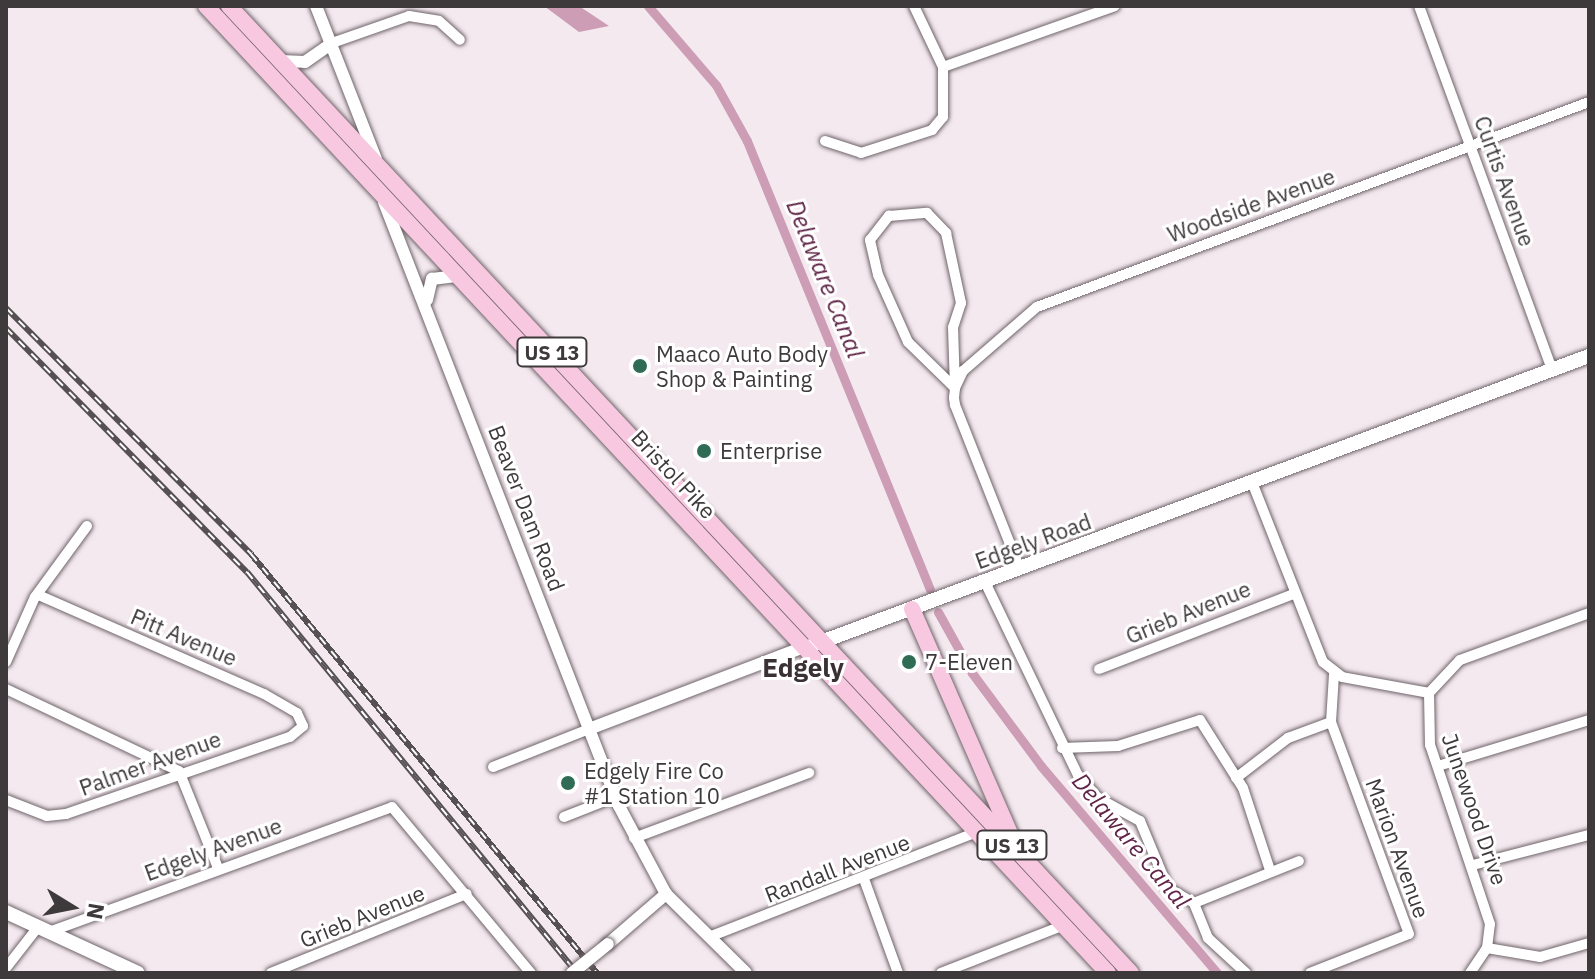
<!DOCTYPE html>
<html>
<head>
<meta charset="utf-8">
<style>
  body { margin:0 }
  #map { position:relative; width:1595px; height:979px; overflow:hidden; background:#f4e9ef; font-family:"IBM Plex Sans",sans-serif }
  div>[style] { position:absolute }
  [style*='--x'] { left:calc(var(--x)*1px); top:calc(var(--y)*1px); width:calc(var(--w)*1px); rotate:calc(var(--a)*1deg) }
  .water>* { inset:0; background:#cd9cb5 }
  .canal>* { height:9px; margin:-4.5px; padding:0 4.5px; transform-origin:4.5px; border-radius:4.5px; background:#cd9cb5 }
  .roads { filter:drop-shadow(0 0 2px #6e6469) drop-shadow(0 0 2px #6e6469) }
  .minor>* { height:10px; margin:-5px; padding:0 5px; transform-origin:5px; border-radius:5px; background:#fff }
  .tertiary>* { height:12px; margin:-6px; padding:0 6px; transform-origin:6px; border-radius:6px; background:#fff }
  .secondary>* { height:14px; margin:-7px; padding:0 7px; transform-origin:7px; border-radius:7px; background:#fff }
  .trunk>* { height:16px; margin:-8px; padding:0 8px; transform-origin:8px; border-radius:8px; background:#f8c8e0 }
  .rail>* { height:6px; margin-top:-3px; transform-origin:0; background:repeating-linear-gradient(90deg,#fff 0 9px,#565053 0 18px); box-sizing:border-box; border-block:2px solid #565053 }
  .bridges { filter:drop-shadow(0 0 2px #6e6469) drop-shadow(0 0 2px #6e6469) }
  .tertiary-bridge>* { height:12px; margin:-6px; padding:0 6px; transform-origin:6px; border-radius:6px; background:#fff }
  .dots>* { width:22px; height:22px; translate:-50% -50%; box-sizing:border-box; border:4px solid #fff; border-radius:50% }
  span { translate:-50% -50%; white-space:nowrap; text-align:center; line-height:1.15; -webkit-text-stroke:6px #fff; paint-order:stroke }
  .shield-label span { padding:2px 6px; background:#fff; border:2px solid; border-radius:6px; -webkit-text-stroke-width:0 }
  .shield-label { font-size:20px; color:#3e393b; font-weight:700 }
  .street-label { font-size:22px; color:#3e393b }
  .poi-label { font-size:22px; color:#3e393b }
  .left { translate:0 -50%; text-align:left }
  .water-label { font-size:24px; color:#5f2446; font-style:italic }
  .quarter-label { font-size:26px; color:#3a3135; font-weight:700 }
  .frame { position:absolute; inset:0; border:8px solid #3e393b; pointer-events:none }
  .north { position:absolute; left:32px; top:867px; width:80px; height:80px; -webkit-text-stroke:6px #fff; paint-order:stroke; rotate:100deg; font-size:22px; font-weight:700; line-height:32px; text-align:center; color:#3e393b }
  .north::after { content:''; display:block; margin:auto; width:28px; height:36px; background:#3e393b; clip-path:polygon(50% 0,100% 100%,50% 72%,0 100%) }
</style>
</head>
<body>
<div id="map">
  <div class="water">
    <i style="clip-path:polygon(544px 6px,579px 6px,609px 26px,579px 32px)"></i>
  </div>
  <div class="canal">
    <i style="--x:648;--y:6;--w:104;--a:49.3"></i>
    <i style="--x:716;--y:85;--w:64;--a:61"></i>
    <i style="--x:747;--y:141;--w:484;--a:67.8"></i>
    <i style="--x:938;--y:612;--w:70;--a:60.9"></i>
    <i style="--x:972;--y:673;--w:116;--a:53.4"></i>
    <i style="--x:1041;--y:766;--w:272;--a:49.6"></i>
  </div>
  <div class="roads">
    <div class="minor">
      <i style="--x:914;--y:6;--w:68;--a:64.6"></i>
      <i style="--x:1419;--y:6;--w:388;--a:69.9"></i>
      <i style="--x:332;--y:43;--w:82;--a:-19.3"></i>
      <i style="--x:409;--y:16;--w:30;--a:9"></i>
      <i style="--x:439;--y:21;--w:28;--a:42"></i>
      <i style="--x:943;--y:67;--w:182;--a:-19.5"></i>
      <i style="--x:825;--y:141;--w:38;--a:18"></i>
      <i style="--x:861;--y:153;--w:75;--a:-17.9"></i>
      <i style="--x:932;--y:130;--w:17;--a:-50"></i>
      <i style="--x:943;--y:117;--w:50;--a:-90"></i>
      <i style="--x:955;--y:388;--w:19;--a:-65"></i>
      <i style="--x:963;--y:371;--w:98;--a:-40.9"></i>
      <i style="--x:1037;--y:307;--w:589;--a:-20.37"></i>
      <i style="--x:955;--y:388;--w:66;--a:-135.6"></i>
      <i style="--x:908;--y:342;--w:73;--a:-114.1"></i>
      <i style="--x:878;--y:275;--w:36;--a:-103"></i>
      <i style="--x:870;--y:240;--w:31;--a:-52"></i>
      <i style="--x:889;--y:216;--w:38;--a:-5"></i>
      <i style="--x:927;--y:213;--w:28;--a:46"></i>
      <i style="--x:946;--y:233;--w:72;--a:77.9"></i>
      <i style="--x:961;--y:303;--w:25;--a:108"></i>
      <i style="--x:953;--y:327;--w:61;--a:88.1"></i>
      <i style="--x:955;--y:388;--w:10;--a:96"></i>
      <i style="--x:954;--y:398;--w:7;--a:82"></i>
      <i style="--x:955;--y:405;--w:176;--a:68.4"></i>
      <i style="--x:1252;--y:482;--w:193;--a:68.5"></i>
      <i style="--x:1323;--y:662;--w:24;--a:38"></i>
      <i style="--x:1342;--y:677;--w:88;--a:10.4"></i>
      <i style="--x:985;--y:582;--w:214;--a:64.3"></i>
      <i style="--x:1078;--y:775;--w:30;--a:49"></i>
      <i style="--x:1098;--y:798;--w:48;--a:28.7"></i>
      <i style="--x:1140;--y:821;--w:73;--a:67.3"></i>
      <i style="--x:1168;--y:888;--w:30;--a:30"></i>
      <i style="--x:6;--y:662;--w:71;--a:-66"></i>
      <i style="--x:35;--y:597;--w:88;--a:-53.8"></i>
      <i style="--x:1099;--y:669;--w:208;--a:-21.1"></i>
      <i style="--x:6;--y:689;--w:191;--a:25.4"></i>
      <i style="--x:179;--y:771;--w:105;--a:68.1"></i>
      <i style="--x:1062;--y:748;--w:56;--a:-2"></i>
      <i style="--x:1118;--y:746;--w:86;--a:-17.6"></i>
      <i style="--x:1200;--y:720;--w:80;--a:57.7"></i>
      <i style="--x:1243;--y:788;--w:86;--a:71.8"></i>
      <i style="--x:1438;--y:766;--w:158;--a:-16.9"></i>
      <i style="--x:493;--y:767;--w:103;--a:-21.6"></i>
      <i style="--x:1236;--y:778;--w:66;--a:-37.6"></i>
      <i style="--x:1288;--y:738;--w:46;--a:-20.4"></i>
      <i style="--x:6;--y:800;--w:44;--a:21.3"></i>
      <i style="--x:47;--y:816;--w:19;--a:-6"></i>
      <i style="--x:66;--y:814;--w:237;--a:-19"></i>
      <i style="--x:290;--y:737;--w:17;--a:-40"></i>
      <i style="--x:303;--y:726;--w:14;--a:-115"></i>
      <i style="--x:297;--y:713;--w:38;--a:-150"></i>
      <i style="--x:264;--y:694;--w:247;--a:-156.3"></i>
      <i style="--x:564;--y:817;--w:55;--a:-21.4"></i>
      <i style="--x:634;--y:838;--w:187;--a:-20.4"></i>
      <i style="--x:1473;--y:865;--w:120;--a:-14.5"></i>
      <i style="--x:864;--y:879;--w:100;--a:70.1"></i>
      <i style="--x:49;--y:932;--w:365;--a:-20"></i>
      <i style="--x:392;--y:807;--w:217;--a:50.1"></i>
      <i style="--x:709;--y:937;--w:288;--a:-21.4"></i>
      <i style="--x:1487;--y:948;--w:54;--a:9.6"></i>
      <i style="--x:1540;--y:957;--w:51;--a:-15.9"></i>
      <i style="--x:6;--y:968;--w:52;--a:-52"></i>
      <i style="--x:271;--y:973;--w:211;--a:-22"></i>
      <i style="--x:941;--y:973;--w:132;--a:-21.3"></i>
      <i style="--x:1246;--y:973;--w:52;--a:-137.4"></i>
      <i style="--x:1208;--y:938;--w:38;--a:-112"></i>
      <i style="--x:1194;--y:903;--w:113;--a:-21.8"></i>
      <i style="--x:1310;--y:973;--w:106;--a:-21.5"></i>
      <i style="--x:1409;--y:934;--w:226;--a:-110.2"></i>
      <i style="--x:1331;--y:722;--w:48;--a:-86.4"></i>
      <i style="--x:1470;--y:973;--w:30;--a:-56"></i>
      <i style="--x:1487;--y:948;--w:24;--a:-83"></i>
      <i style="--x:1490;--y:924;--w:189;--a:-108.5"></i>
      <i style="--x:1430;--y:745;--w:52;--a:-91.1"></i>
      <i style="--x:1429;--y:693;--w:45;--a:-46.8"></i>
      <i style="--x:1460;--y:660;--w:137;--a:-20"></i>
    </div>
    <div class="tertiary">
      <i style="--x:316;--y:6;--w:164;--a:68.6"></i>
      <i style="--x:280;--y:61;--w:25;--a:2"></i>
      <i style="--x:305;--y:62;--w:33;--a:-35"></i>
      <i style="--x:384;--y:202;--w:648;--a:68.74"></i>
      <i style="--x:619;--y:806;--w:100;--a:61.9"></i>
      <i style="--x:666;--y:894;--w:112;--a:44.6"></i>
      <i style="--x:427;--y:300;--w:22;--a:-77"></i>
      <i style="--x:432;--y:279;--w:26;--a:-7"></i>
      <i style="--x:589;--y:729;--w:230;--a:-20.9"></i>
      <i style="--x:608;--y:944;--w:77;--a:-40.8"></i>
    </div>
    <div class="secondary">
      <i style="--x:813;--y:645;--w:828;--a:-20.43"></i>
      <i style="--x:6;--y:912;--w:145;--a:24.8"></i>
    </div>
    <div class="trunk">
      <i style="--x:206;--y:6;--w:1322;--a:46.99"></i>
      <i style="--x:229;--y:6;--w:1322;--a:46.99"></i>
      <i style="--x:912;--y:609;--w:250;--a:66.4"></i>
    </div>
  </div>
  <div class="rail">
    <i style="--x:6;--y:308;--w:347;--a:45.1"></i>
    <i style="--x:251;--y:554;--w:543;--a:50.45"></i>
    <i style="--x:6;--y:328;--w:343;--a:45.4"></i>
    <i style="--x:247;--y:572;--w:519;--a:50.55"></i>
  </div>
  <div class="bridges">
    <div class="tertiary-bridge">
      <i style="--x:572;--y:973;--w:46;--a:-38.9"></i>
    </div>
  </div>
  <div class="dots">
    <i style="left:640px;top:366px;background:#2f6b55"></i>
    <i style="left:704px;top:451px;background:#2f6b55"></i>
    <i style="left:909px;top:662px;background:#2f6b55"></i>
    <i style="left:568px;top:783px;background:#2f6b55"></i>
  </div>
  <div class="shield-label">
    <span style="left:552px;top:352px">US 13</span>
    <span style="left:1012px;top:845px">US 13</span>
  </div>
  <div class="street-label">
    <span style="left:1505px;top:181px;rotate:70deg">Curtis Avenue</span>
    <span style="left:1251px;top:205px;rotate:-20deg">Woodside Avenue</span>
    <span style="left:674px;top:474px;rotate:47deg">Bristol Pike</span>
    <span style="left:527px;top:508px;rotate:69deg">Beaver Dam Road</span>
    <span style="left:1033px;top:541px;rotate:-20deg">Edgely Road</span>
    <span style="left:1188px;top:612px;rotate:-22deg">Grieb Avenue</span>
    <span style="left:184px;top:637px;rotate:23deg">Pitt Avenue</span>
    <span style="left:150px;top:763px;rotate:-20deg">Palmer Avenue</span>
    <span style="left:1475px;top:809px;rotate:71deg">Junewood Drive</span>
    <span style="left:1398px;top:848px;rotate:70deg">Marion Avenue</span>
    <span style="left:213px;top:849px;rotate:-20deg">Edgely Avenue</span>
    <span style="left:837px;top:868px;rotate:-21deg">Randall Avenue</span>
    <span style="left:362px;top:916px;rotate:-22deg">Grieb Avenue</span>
  </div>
  <div class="poi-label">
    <span class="left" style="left:656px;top:366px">Maaco Auto Body<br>Shop &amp; Painting</span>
    <span class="left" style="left:720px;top:451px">Enterprise</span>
    <span class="left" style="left:925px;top:662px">7-Eleven</span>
    <span class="left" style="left:584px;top:783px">Edgely Fire Co<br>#1 Station 10</span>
  </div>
  <div class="water-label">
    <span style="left:825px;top:279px;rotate:68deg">Delaware Canal</span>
    <span style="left:1131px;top:841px;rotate:50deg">Delaware Canal</span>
  </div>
  <div class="quarter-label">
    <span style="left:803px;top:668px">Edgely</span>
  </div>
  <div class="frame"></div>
  <div class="north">N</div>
</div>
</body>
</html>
